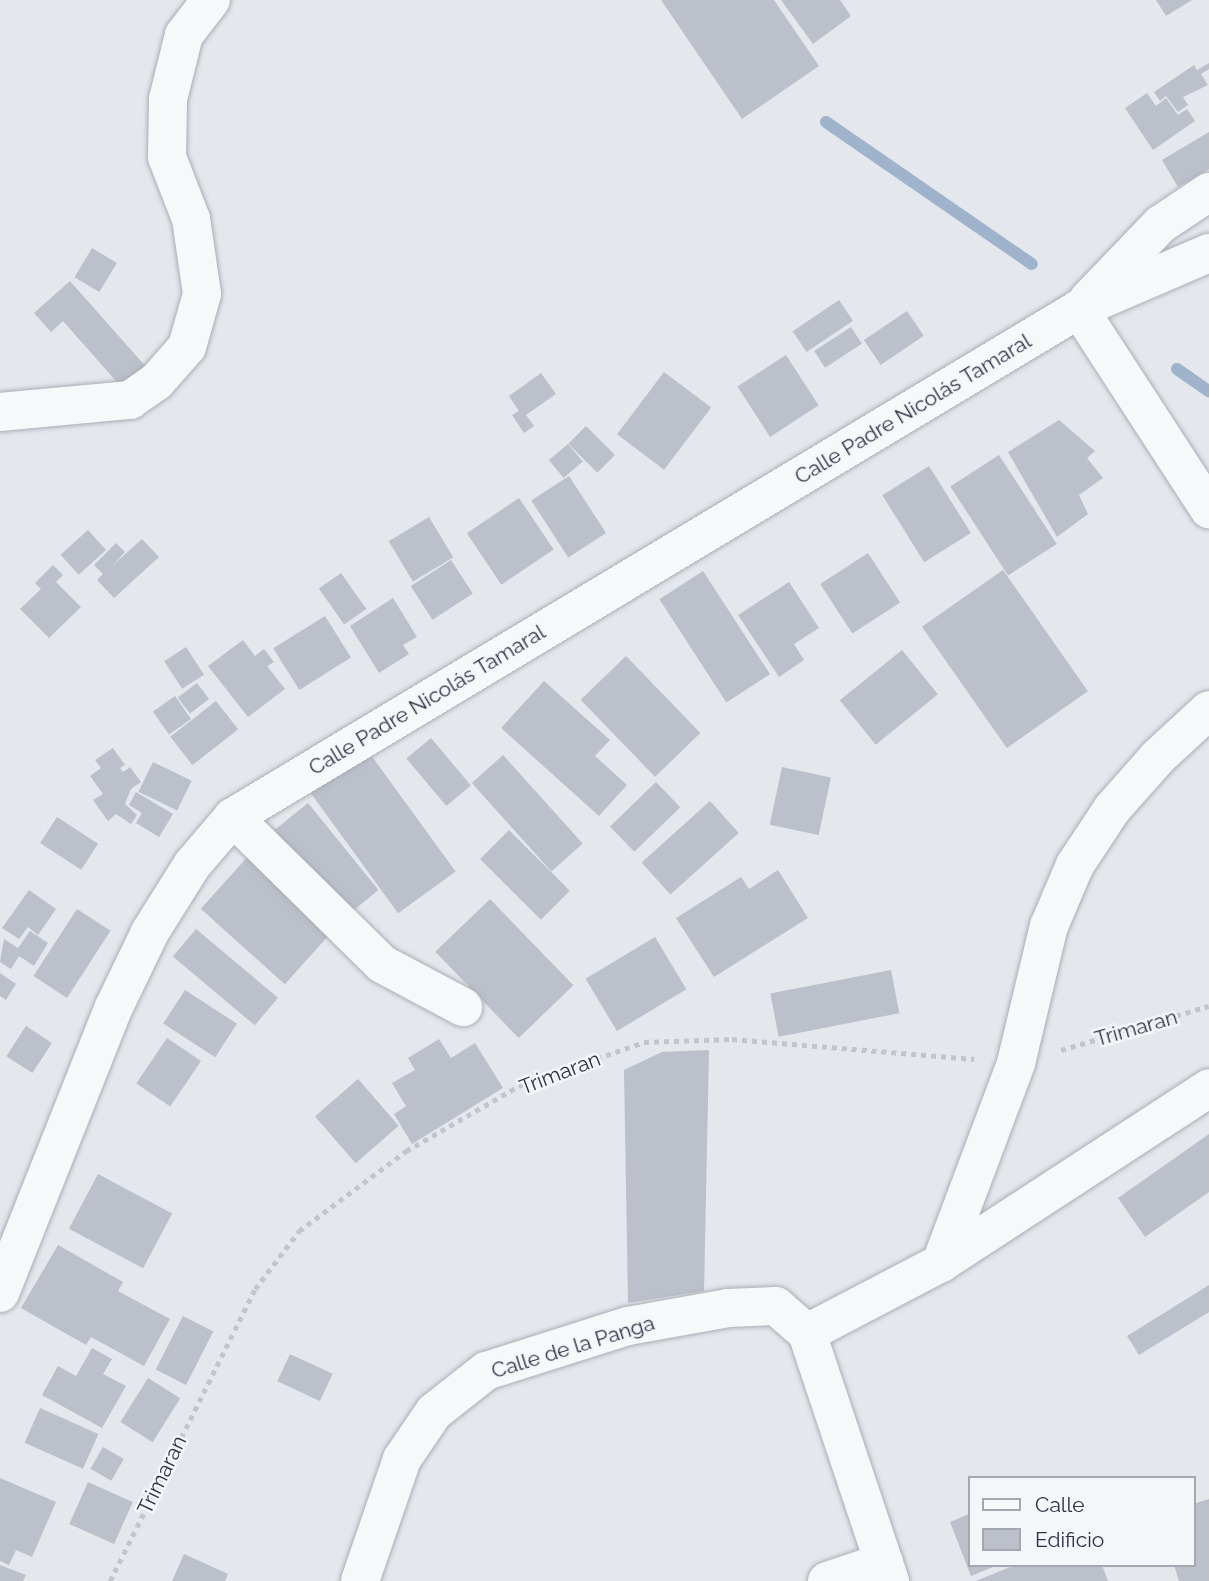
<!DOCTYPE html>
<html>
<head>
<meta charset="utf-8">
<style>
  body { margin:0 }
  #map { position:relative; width:1209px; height:1581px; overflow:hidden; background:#e4e7ec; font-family:Raleway,sans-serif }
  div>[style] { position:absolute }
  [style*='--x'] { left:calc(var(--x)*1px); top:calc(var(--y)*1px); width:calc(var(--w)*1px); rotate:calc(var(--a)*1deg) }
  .stream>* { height:12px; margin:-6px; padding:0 6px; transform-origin:6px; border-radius:6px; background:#9fb4cc }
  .building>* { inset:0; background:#bbc0ca; transform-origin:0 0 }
  .path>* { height:4.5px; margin-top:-2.25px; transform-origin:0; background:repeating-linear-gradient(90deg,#c2c5cb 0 5px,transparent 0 10px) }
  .roads { filter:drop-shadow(0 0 2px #a9aeb7) drop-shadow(0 0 2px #a9aeb7) }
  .minor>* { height:38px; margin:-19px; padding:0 19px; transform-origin:19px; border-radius:19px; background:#f7f8fa }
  span { translate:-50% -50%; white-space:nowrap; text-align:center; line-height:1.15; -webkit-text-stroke:5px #f4f6f9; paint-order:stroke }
  .street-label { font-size:21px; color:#2b3445 }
  .legend { position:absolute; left:968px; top:1476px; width:228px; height:91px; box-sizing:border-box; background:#f4f6f9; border:2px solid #a4a8b1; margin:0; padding:9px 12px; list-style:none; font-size:21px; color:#2b3445 }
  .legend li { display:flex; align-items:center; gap:14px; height:35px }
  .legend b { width:35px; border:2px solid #a4a8b1 }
</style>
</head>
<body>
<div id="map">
  <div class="stream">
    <i style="--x:826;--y:122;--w:250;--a:34.6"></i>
    <i style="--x:1177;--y:369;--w:39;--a:35"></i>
  </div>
  <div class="building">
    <i style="clip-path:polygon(661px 0,774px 0,819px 66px,742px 119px)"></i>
    <i style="clip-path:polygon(781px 0,840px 0,851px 16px,813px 44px)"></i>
    <i style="clip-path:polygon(1156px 0,1192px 0,1166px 16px)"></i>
    <i style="clip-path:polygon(1209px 63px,1209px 69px,1201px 74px,1208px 85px,1183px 97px,1188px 105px,1178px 112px,1166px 96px,1160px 101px,1154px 92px,1194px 65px,1197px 70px)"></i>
    <i style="clip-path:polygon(1147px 93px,1156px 106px,1166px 98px,1178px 115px,1187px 109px,1195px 121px,1153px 150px,1125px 108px)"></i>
    <i style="clip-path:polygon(1209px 132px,1209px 169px,1178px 187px,1162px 160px)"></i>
    <i style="left:92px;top:248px;width:29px;height:34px;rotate:31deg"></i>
    <i style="clip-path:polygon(70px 281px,147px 368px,123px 389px,63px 321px,51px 332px,34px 313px)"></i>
    <i style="left:839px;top:300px;width:25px;height:56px;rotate:56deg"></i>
    <i style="left:907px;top:311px;width:30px;height:52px;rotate:56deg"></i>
    <i style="left:851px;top:327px;width:20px;height:44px;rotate:57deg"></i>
    <i style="left:786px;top:355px;width:60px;height:58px;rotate:57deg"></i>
    <i style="left:664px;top:372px;width:59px;height:78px;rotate:37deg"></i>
    <i style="clip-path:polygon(541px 373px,556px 394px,526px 415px,534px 426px,524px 433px,512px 415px,519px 411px,509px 396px)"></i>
    <i style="clip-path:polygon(1059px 420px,1095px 451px,1087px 458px,1103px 478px,1079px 495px,1088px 514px,1057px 537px,1008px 452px)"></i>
    <i style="left:586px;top:426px;width:41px;height:25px;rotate:45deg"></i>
    <i style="left:568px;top:444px;width:23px;height:25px;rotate:50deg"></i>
    <i style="left:999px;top:455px;width:106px;height:58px;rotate:57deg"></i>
    <i style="left:929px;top:466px;width:79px;height:55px;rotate:58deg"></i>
    <i style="left:569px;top:476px;width:68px;height:45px;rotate:57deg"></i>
    <i style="left:519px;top:498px;width:62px;height:63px;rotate:56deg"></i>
    <i style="left:429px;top:517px;width:47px;height:47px;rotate:59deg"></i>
    <i style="left:88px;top:530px;width:27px;height:37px;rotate:48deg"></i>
    <i style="clip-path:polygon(142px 539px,159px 557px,114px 598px,97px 580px,103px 574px,94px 565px,116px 543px,125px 552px,112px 566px)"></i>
    <i style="left:868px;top:553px;width:59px;height:57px;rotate:57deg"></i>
    <i style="left:451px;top:560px;width:40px;height:48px;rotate:57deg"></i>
    <i style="clip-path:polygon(53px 565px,63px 575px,56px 582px,81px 607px,49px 638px,20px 609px,41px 589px,35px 583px)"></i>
    <i style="left:1003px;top:570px;width:148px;height:99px;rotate:55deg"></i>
    <i style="left:703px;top:571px;width:123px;height:52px;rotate:57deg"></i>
    <i style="left:341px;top:573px;width:44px;height:27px;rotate:55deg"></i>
    <i style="clip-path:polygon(789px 582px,819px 628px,794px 644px,804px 660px,779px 677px,738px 615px)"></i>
    <i style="clip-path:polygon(393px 598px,417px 637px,403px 645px,409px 654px,379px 673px,350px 626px)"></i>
    <i style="left:325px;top:616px;width:49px;height:61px;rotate:58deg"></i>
    <i style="clip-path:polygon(243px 640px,255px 656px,264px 649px,274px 662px,267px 666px,285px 689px,248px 717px,208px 666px)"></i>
    <i style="left:186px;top:647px;width:33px;height:26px;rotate:57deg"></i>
    <i style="left:902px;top:650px;width:57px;height:80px;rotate:51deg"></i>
    <i style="left:626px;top:656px;width:107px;height:63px;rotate:46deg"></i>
    <i style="clip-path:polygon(544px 681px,610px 740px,595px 756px,627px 785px,599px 816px,501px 728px)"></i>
    <i style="left:197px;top:683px;width:20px;height:24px;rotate:53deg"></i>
    <i style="left:175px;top:696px;width:28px;height:27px;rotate:55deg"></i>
    <i style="left:216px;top:701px;width:36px;height:58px;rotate:52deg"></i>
    <i style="left:431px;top:738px;width:62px;height:32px;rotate:50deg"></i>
    <i style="clip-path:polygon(113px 748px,125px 765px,120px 768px,123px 772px,130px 767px,141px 782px,131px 789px,125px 804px,137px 815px,131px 824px,116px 814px,108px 821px,93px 800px,103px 794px,90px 776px,101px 768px,95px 760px)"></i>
    <i style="left:368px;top:751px;width:149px;height:71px;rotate:54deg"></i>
    <i style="left:503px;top:755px;width:119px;height:42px;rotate:48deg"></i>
    <i style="left:153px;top:762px;width:43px;height:33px;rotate:26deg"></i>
    <i style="left:782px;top:767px;width:50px;height:59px;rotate:12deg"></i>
    <i style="left:656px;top:782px;width:35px;height:64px;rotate:46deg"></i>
    <i style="clip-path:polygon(136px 792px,173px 814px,159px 837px,136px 823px,142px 813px,129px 805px)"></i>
    <i style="left:710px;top:801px;width:43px;height:92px;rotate:48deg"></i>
    <i style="left:308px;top:803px;width:112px;height:48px;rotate:51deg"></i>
    <i style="left:57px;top:817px;width:49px;height:31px;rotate:33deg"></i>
    <i style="left:509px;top:830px;width:86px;height:41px;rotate:45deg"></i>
    <i style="left:251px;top:853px;width:113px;height:75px;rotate:42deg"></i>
    <i style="clip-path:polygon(778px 870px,808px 918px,714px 977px,676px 918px,741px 877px,749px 889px)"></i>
    <i style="clip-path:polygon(29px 890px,56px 909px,38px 935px,28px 927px,19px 939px,2px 928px)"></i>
    <i style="left:490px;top:899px;width:120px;height:76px;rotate:46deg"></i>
    <i style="left:77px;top:909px;width:40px;height:80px;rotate:33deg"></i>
    <i style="left:196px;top:929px;width:107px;height:36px;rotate:40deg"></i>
    <i style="clip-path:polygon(30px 931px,48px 943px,34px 966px,19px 956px,11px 969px,0 962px,4px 939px,18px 948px)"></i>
    <i style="left:655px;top:937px;width:61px;height:81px;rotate:59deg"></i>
    <i style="left:891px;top:970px;width:44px;height:123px;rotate:79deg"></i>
    <i style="clip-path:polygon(0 973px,16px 984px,6px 1000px,0 996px)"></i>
    <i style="left:185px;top:990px;width:62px;height:40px;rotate:33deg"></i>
    <i style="left:26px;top:1026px;width:31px;height:36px;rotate:33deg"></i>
    <i style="left:167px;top:1038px;width:41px;height:55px;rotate:34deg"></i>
    <i style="clip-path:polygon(439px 1039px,451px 1058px,475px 1043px,503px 1088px,412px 1144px,394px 1114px,406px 1106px,392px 1083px,415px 1070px,408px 1058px)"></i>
    <i style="clip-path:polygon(709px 1050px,704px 1291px,628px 1303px,624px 1070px,662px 1052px)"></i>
    <i style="left:358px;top:1079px;width:62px;height:57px;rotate:49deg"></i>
    <i style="clip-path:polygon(1209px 1134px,1209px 1192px,1145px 1237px,1118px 1198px)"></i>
    <i style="left:98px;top:1174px;width:84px;height:62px;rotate:28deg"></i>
    <i style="clip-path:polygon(58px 1245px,123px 1282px,118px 1291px,170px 1319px,144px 1366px,91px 1337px,86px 1345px,21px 1308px)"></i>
    <i style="clip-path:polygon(1209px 1285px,1209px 1312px,1139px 1355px,1127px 1336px)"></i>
    <i style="left:183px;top:1316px;width:34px;height:60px;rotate:27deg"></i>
    <i style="clip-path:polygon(92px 1348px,112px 1359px,103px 1374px,126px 1386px,102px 1428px,42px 1395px,58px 1366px,76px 1376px)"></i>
    <i style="left:290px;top:1354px;width:47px;height:30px;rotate:25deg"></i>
    <i style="left:148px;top:1378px;width:38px;height:52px;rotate:32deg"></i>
    <i style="left:40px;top:1408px;width:64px;height:38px;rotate:24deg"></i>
    <i style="left:103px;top:1447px;width:24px;height:25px;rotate:30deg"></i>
    <i style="clip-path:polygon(0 1478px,56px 1502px,32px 1557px,16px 1550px,9px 1565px,0 1561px)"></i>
    <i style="left:88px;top:1482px;width:49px;height:46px;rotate:24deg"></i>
    <i style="clip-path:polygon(1209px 1499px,1209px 1581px,1179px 1581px,1174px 1565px,1193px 1565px,1193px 1504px)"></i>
    <i style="clip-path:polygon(969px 1514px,969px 1565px,998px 1565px,971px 1576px,950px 1522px)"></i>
    <i style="clip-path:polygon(184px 1554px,228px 1574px,225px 1581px,172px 1581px)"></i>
    <i style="clip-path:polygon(0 1565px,26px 1575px,23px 1581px,0 1581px)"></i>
    <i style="clip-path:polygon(1015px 1565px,1102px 1565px,1108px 1581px,976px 1581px)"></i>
  </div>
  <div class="path">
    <i style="--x:1061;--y:1050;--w:154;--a:-16.6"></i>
    <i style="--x:110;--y:1581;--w:326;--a:-63.6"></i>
    <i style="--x:255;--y:1289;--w:73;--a:-52.8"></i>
    <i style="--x:299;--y:1231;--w:134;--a:-36.8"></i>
    <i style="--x:406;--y:1151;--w:133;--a:-29.9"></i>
    <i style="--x:521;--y:1085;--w:130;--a:-19.3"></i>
    <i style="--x:644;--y:1042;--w:88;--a:-2"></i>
    <i style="--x:732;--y:1039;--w:243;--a:4.7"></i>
  </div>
  <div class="roads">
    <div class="minor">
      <i style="--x:1088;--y:300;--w:105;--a:-46.2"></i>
      <i style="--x:1161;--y:224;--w:58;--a:-33.7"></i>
      <i style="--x:1079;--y:309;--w:239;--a:57"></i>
      <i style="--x:0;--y:412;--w:131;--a:-5.3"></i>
      <i style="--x:130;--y:400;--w:33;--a:-35"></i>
      <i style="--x:157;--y:381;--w:45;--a:-48.6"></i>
      <i style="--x:187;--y:347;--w:55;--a:-74.2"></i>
      <i style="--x:202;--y:294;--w:76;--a:-98.3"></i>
      <i style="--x:191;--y:219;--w:66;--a:-111.2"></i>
      <i style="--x:167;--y:157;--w:58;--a:-89"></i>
      <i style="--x:168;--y:99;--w:66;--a:-76"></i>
      <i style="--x:184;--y:35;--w:44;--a:-52.4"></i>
      <i style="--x:233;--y:817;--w:209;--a:44.6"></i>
      <i style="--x:382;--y:964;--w:92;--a:28"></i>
      <i style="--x:941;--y:1263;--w:320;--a:-33.1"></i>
      <i style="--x:0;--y:1293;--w:306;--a:-68.3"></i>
      <i style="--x:113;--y:1009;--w:85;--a:-64.3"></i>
      <i style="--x:150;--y:932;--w:79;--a:-57.9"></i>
      <i style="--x:192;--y:865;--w:63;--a:-49.5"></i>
      <i style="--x:233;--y:817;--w:987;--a:-30.98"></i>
      <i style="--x:1079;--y:309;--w:142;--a:-23.3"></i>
      <i style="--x:807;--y:1333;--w:151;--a:-27.6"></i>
      <i style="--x:941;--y:1263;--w:214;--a:-69.4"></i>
      <i style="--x:1016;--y:1063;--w:141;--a:-76.5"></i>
      <i style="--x:1049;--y:926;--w:66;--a:-66.9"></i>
      <i style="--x:1075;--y:865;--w:67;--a:-56.5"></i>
      <i style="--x:1112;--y:809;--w:69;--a:-48.5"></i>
      <i style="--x:1158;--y:757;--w:69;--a:-42.7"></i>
      <i style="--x:360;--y:1581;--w:129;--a:-71"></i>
      <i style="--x:402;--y:1459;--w:57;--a:-55.8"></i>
      <i style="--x:434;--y:1412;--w:66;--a:-38.3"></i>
      <i style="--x:486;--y:1371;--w:149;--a:-17.6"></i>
      <i style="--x:628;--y:1326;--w:102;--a:-10.2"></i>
      <i style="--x:728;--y:1308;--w:48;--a:-2.4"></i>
      <i style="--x:776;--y:1306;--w:41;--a:41.1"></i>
      <i style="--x:807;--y:1333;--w:262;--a:71.5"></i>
      <i style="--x:827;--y:1581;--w:60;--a:-18.4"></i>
    </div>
  </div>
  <div class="street-label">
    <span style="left:913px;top:409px;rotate:-31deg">Calle Padre Nicolás Tamaral</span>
    <span style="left:427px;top:700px;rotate:-31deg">Calle Padre Nicolás Tamaral</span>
    <span style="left:1136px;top:1028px;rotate:-16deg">Trimaran</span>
    <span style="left:560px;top:1073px;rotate:-21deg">Trimaran</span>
    <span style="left:573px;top:1347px;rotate:-17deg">Calle de la Panga</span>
    <span style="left:162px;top:1475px;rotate:-64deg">Trimaran</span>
  </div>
  <ul class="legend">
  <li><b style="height:9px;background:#f7f8fa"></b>Calle</li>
  <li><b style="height:19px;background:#bbc0ca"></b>Edificio</li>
  </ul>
</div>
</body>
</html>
